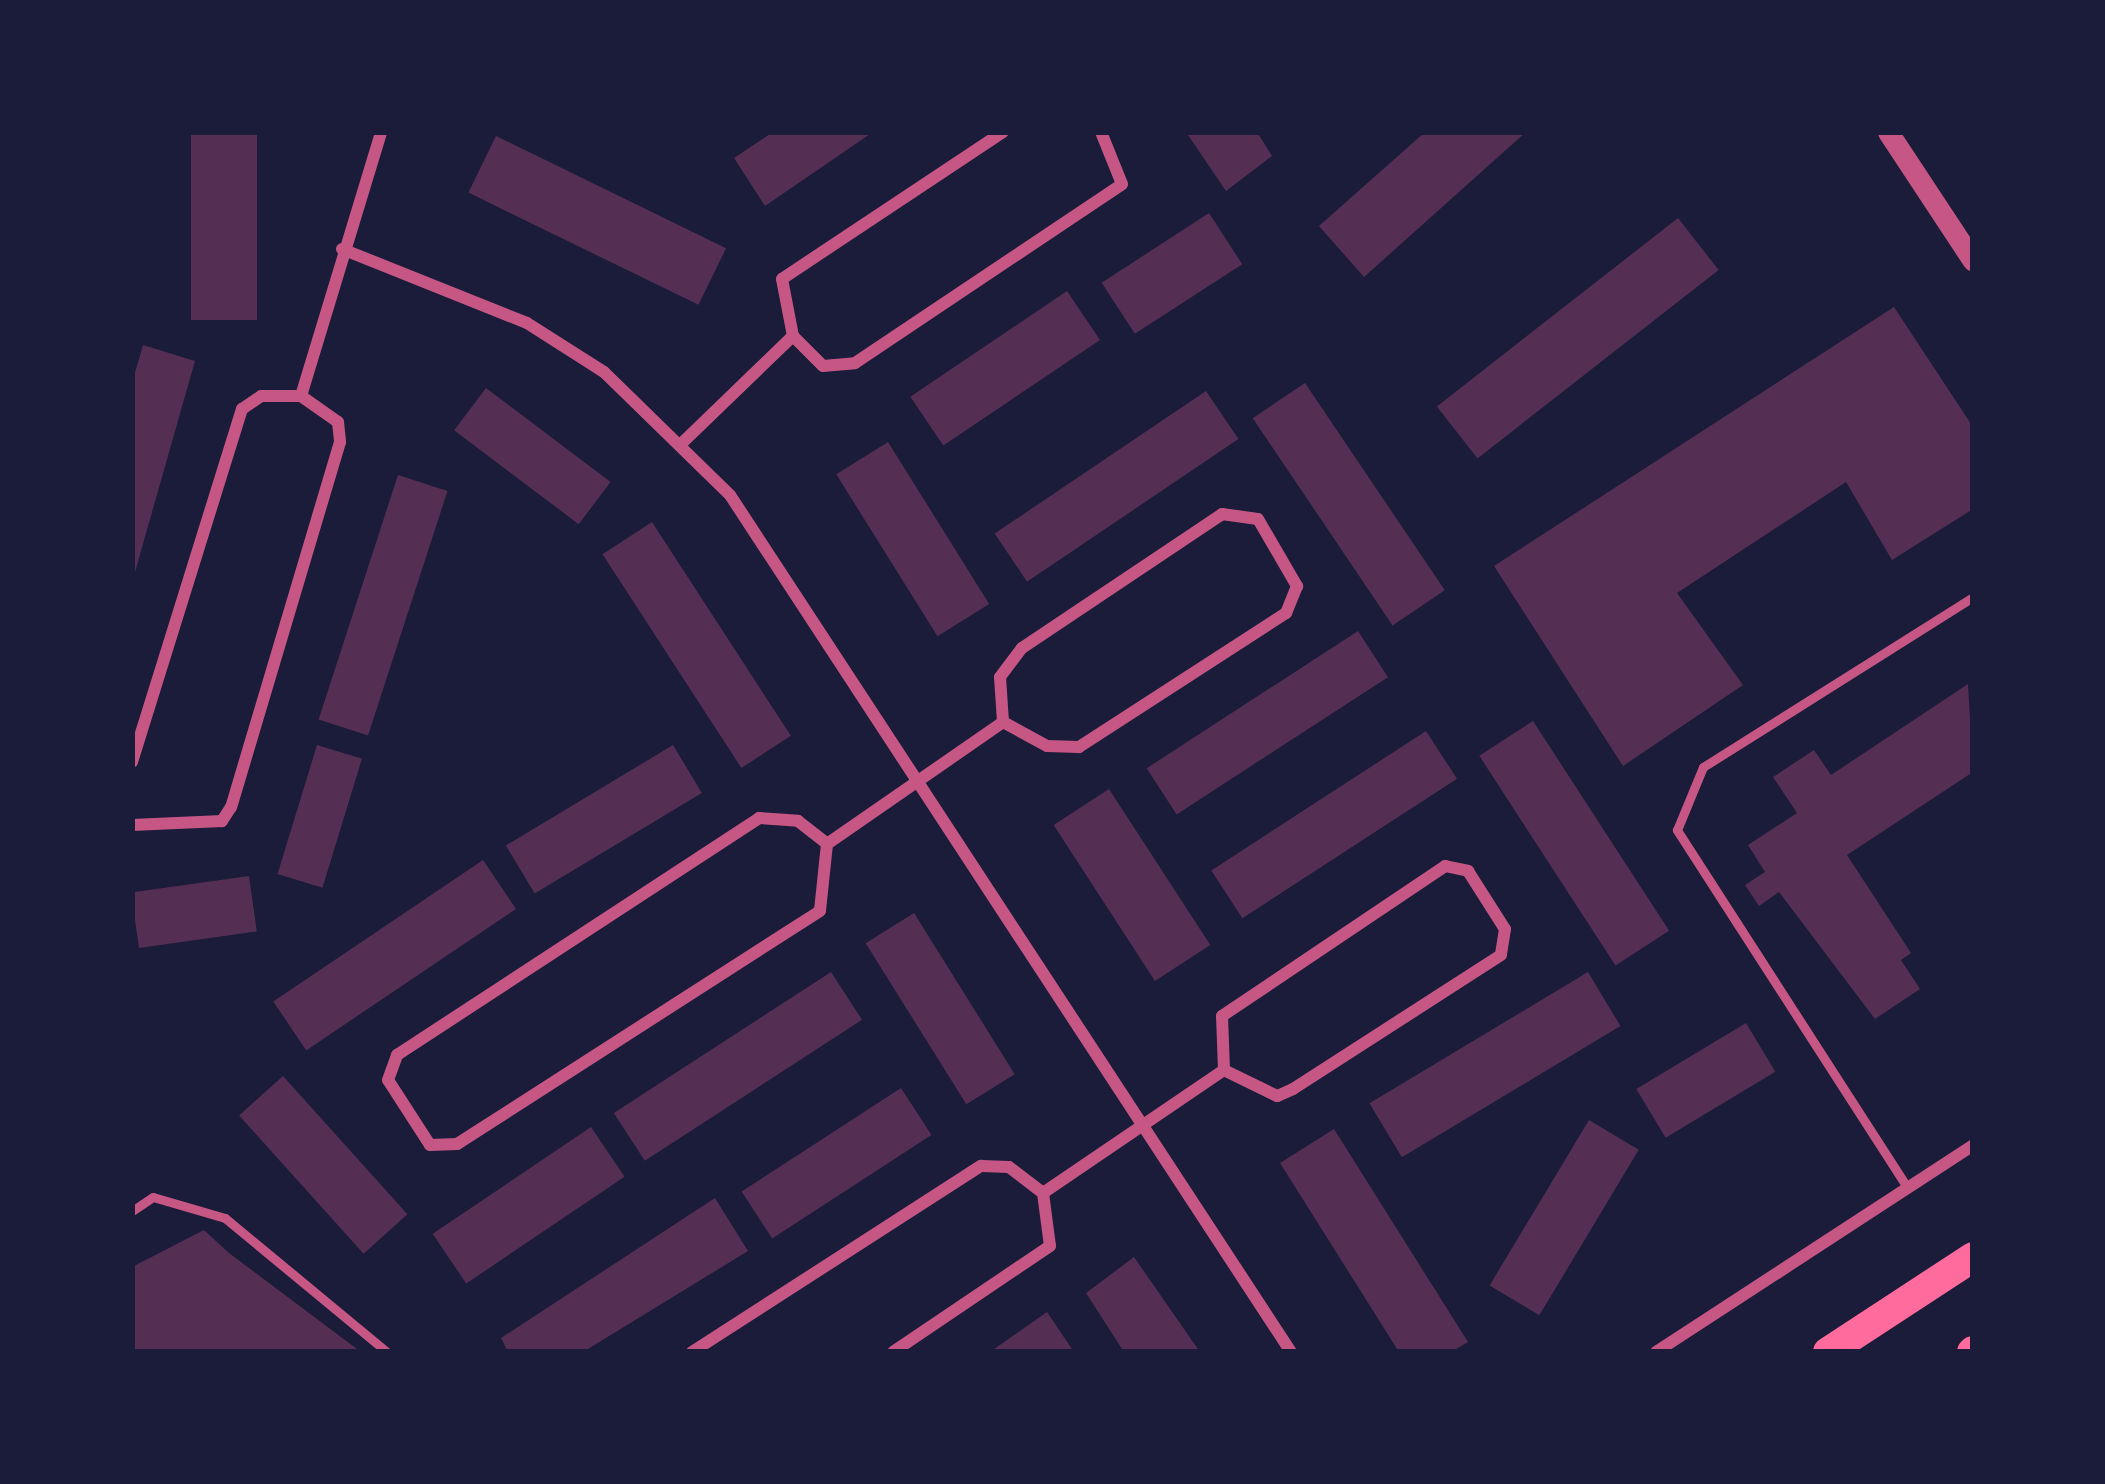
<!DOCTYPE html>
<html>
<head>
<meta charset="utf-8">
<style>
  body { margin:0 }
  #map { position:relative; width:2105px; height:1484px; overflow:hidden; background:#1b1b3a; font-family:"Times New Roman",serif }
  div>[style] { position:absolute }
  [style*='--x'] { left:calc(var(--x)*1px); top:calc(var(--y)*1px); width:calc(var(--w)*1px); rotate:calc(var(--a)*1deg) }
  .building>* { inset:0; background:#542f53; transform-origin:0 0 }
  .service>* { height:9px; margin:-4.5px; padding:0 4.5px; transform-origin:4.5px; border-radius:4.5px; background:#c65784 }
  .minor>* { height:12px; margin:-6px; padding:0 6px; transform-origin:6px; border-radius:6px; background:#c65784 }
  .tertiary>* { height:21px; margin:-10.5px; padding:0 10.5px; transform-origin:10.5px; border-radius:10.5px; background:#c65784 }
  .primary>* { height:30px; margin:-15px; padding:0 15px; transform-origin:15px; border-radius:15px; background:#ff6b9d }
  span { translate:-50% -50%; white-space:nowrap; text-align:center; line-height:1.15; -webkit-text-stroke:10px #1b1b3a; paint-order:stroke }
  .frame { position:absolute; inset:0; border:135px solid #1b1b3a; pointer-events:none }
</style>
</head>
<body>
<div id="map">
  <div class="building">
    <i style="left:191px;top:132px;width:66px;height:188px"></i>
    <i style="clip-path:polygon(773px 132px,873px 132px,765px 206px,734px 158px)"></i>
    <i style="clip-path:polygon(1186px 132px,1257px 132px,1272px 156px,1226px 191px)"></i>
    <i style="clip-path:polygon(1425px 132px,1526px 132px,1364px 277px,1319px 226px)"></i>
    <i style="left:496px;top:136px;width:256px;height:63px;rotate:26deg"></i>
    <i style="left:1209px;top:213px;width:61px;height:128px;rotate:57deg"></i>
    <i style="left:1678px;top:218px;width:66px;height:306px;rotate:52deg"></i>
    <i style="left:1067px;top:291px;width:59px;height:189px;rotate:56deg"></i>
    <i style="clip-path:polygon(1894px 307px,1973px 427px,1973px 509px,1892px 560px,1846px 482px,1677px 593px,1743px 685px,1623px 766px,1494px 566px)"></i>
    <i style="clip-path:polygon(143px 345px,195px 361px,133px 579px,132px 383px)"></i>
    <i style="left:1305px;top:383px;width:250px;height:63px;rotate:56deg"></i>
    <i style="left:486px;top:388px;width:156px;height:53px;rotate:37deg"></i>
    <i style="left:1206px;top:391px;width:58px;height:255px;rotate:56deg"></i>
    <i style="left:888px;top:442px;width:191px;height:61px;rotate:58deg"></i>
    <i style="left:398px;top:475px;width:52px;height:257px;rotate:18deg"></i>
    <i style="left:652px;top:522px;width:255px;height:59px;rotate:57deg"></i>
    <i style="left:1358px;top:631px;width:55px;height:252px;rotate:57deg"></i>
    <i style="clip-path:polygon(1968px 684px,1973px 772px,1847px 855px,1911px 953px,1901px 960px,1920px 989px,1875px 1019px,1779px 892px,1759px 906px,1745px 885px,1765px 872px,1748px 845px,1797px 813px,1773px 777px,1814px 750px,1831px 775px)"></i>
    <i style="left:1533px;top:721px;width:250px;height:64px;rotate:57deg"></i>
    <i style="left:1426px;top:731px;width:57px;height:256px;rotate:57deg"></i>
    <i style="left:317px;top:745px;width:47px;height:135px;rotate:17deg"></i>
    <i style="left:673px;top:745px;width:56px;height:195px;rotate:59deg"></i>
    <i style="left:1109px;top:789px;width:186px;height:66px;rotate:57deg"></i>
    <i style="left:483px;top:860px;width:59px;height:253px;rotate:56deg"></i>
    <i style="left:249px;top:876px;width:56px;height:119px;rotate:82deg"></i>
    <i style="left:914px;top:913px;width:190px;height:57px;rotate:58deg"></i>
    <i style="left:831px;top:972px;width:57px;height:259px;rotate:57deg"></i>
    <i style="left:1588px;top:972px;width:63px;height:255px;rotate:59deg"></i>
    <i style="left:1746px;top:1023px;width:57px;height:128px;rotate:59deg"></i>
    <i style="left:283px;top:1076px;width:186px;height:59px;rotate:48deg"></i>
    <i style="left:901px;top:1088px;width:56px;height:190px;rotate:57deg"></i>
    <i style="left:1589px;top:1120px;width:58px;height:193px;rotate:31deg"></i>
    <i style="left:591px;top:1127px;width:60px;height:191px;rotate:56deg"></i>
    <i style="clip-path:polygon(1334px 1129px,1468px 1342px,1451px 1352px,1399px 1352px,1280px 1163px)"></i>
    <i style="clip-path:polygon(715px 1198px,748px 1251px,583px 1352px,508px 1352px,501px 1338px)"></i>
    <i style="clip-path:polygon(204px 1230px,229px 1253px,361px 1352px,132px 1352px,132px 1267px)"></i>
    <i style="clip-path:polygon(1134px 1257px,1200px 1352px,1124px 1352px,1086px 1293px)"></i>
    <i style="clip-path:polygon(1047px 1312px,1074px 1352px,990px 1352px)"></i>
  </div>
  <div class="service">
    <i style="--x:1907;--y:1187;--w:425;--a:-122.8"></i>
    <i style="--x:1677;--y:830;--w:68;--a:-67.6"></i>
    <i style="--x:1703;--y:767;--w:319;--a:-32.2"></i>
    <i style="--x:132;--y:1211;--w:25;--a:-34"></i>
    <i style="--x:153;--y:1197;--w:75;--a:16.3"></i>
    <i style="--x:225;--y:1218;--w:210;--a:39.6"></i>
  </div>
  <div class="minor">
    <i style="--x:1003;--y:132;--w:265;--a:146.4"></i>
    <i style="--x:782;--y:279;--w:58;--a:79.1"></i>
    <i style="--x:793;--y:336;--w:42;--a:45"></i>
    <i style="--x:823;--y:366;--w:32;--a:-5"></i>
    <i style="--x:855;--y:363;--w:321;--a:-33.8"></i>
    <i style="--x:1122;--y:184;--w:56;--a:-112"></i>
    <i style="--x:342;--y:249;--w:199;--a:21.8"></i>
    <i style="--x:527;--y:323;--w:91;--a:32.5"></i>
    <i style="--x:604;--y:372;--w:176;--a:44.3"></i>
    <i style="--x:730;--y:495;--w:1024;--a:56.79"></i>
    <i style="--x:301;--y:396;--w:276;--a:-73.1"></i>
    <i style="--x:681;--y:444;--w:156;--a:-44"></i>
    <i style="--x:1222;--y:514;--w:36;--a:8"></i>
    <i style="--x:1258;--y:519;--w:78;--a:59.8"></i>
    <i style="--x:1297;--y:586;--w:29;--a:112"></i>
    <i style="--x:1286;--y:613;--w:247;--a:147.1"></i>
    <i style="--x:1079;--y:747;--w:32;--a:-178"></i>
    <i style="--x:1047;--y:746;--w:50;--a:-151.4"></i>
    <i style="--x:1003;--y:722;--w:45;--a:-93.8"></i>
    <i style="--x:1000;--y:677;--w:36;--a:-53"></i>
    <i style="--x:1022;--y:648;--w:241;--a:-33.8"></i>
    <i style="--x:132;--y:762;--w:370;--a:-72.7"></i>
    <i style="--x:242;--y:409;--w:23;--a:-34"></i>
    <i style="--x:261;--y:396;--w:40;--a:0"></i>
    <i style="--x:301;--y:396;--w:45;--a:35.1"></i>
    <i style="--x:338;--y:422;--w:20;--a:84"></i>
    <i style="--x:340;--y:442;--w:381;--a:106.6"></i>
    <i style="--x:231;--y:807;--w:17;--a:123"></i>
    <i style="--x:222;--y:821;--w:90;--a:177.5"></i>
    <i style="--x:759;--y:818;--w:39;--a:4"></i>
    <i style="--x:798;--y:821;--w:37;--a:38"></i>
    <i style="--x:827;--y:844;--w:67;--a:96"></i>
    <i style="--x:820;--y:911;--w:431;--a:147.3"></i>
    <i style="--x:457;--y:1144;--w:27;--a:178"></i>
    <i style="--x:430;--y:1145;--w:77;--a:-122.9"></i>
    <i style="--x:388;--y:1080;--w:27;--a:-70"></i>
    <i style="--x:397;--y:1055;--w:433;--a:-33.2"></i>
    <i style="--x:827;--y:844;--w:214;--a:-34.7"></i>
    <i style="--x:1445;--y:866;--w:24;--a:12"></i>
    <i style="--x:1468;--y:871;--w:69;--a:57.5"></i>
    <i style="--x:1505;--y:929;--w:26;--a:99"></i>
    <i style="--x:1501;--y:955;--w:247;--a:147.2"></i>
    <i style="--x:1293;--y:1089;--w:17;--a:156"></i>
    <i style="--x:1277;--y:1096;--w:59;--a:-153.9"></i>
    <i style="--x:1224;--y:1070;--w:54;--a:-92.1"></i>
    <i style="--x:1222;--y:1016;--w:269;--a:-33.9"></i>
    <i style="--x:1043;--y:1193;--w:219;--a:-34.2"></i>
    <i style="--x:692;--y:1352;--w:344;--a:-32.8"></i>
    <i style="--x:981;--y:1166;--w:28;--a:2"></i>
    <i style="--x:1009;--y:1167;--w:43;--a:37.4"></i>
    <i style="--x:1043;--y:1193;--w:53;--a:82.5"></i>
    <i style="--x:1050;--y:1246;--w:189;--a:146"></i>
    <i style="--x:1656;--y:1352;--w:379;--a:-33.1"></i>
  </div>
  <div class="tertiary">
    <i style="--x:1888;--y:132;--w:154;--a:56.6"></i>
  </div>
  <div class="primary">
    <i style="--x:1828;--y:1352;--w:173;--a:-33.2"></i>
    <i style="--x:1972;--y:1352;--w:1;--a:-45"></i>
  </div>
  <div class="frame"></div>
</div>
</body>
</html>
